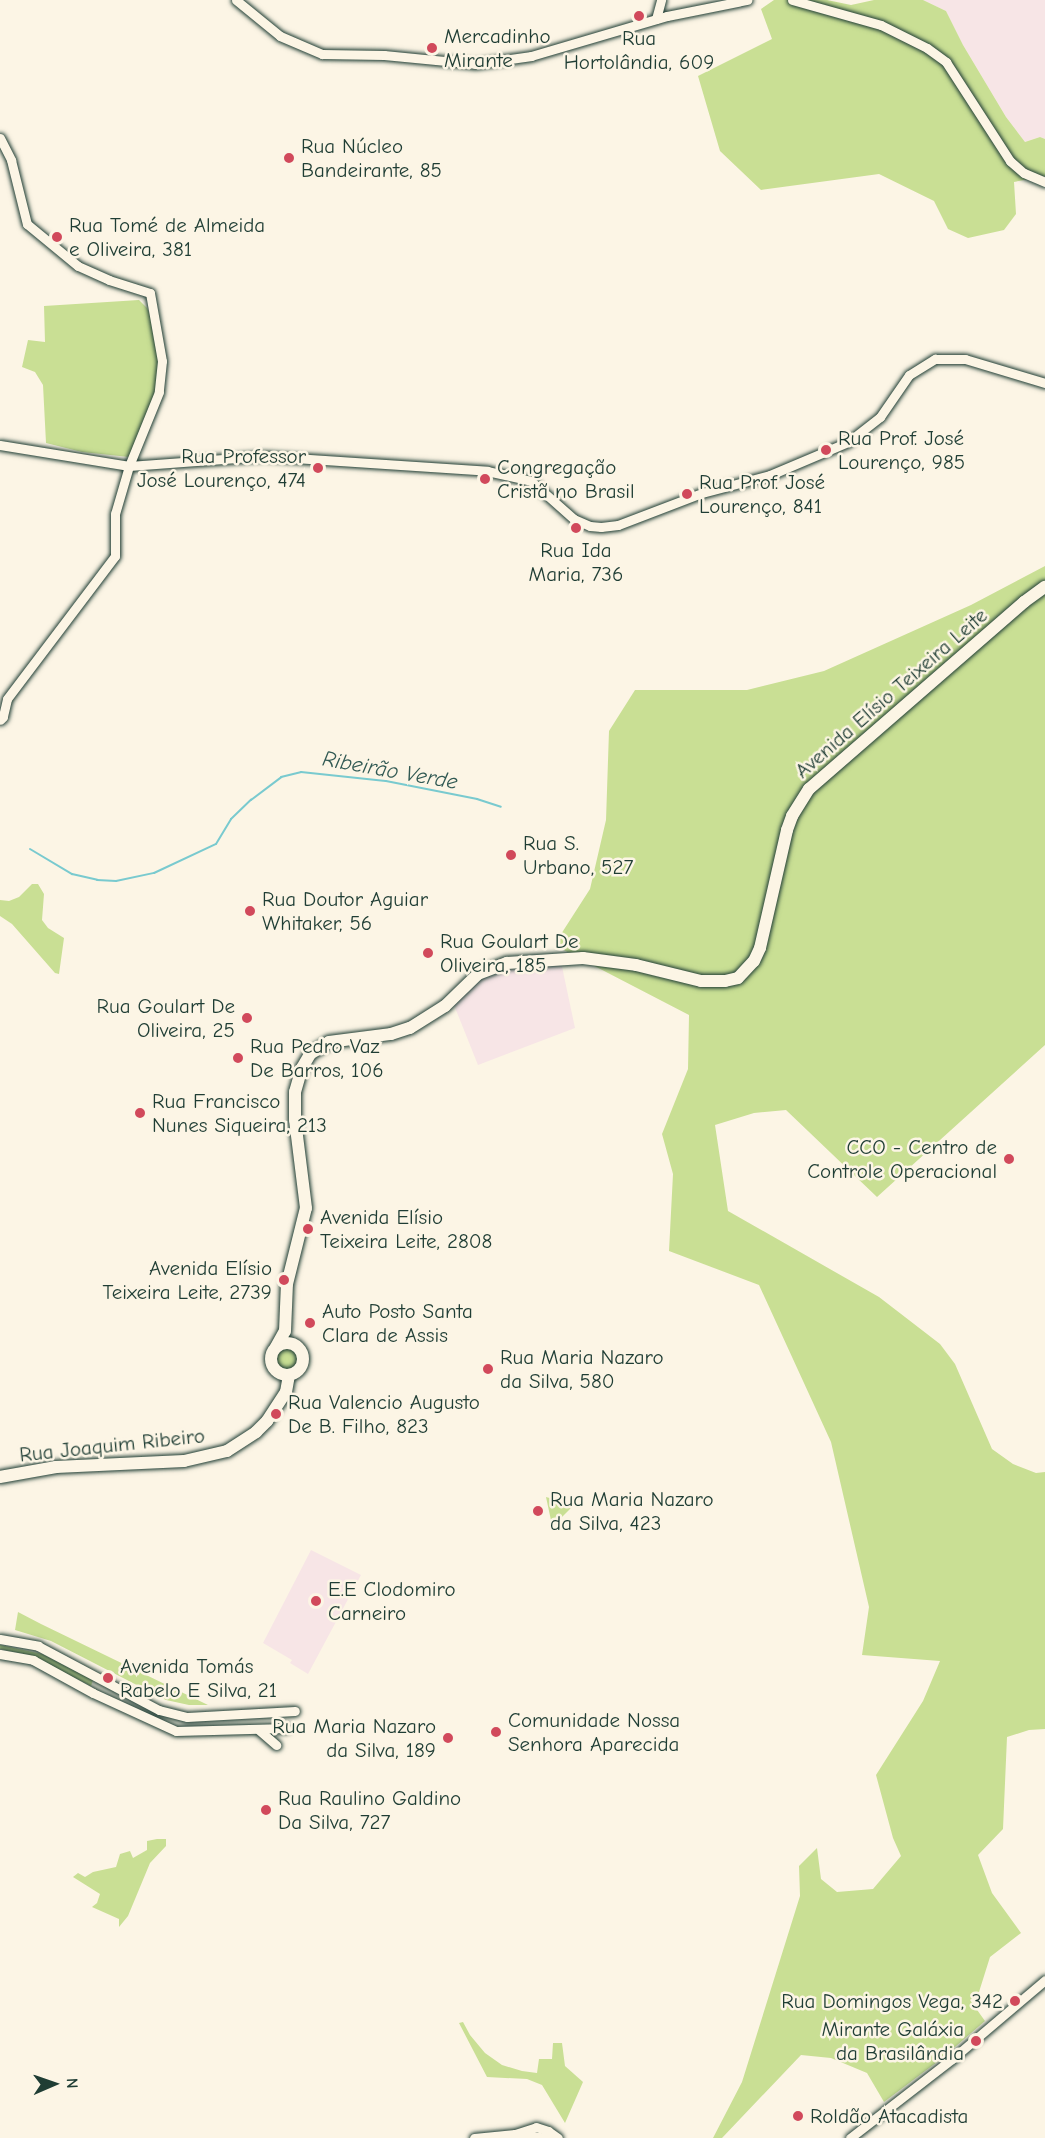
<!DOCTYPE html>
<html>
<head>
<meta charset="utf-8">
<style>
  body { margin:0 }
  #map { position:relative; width:1045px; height:2138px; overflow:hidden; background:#fcf5e5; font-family:"Comic Neue",sans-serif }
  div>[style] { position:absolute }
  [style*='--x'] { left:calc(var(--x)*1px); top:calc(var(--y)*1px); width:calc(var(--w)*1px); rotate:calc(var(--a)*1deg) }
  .built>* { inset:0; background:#f7e5e6 }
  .green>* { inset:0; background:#c9df94 }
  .round { border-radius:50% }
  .stream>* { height:2px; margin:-1px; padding:0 1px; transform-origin:1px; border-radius:1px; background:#79cacf }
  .roads { filter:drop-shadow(0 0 2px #1f3d34) drop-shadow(0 0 2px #1f3d34) }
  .minor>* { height:9px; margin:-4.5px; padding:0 4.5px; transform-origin:4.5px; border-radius:4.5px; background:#fcf5e5 }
  .major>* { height:12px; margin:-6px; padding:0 6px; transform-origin:6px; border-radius:6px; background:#fcf5e5 }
  .major>.ring { margin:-6px; padding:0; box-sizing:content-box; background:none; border:12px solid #fcf5e5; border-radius:50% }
  .dots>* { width:16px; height:16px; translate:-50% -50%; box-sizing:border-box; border:3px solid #fcf5e5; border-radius:50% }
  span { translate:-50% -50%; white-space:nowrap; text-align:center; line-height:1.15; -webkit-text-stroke:5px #fcf5e5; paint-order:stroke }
  .poi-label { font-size:21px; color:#1f3d34 }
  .left { translate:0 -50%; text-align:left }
  .right { translate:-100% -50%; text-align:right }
  .street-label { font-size:21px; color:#1f3d34 }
  .water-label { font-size:22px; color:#315953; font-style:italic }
  .north { position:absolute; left:24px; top:2054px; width:60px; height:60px; -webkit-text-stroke:4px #fcf5e5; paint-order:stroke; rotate:88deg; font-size:16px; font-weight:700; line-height:24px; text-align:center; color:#1f3d34 }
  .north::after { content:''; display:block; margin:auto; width:21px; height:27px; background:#1f3d34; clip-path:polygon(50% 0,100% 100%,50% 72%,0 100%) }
</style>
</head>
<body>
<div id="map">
  <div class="built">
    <i style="clip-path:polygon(923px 0,1045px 0,1045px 139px,1040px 137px,1025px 142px,1006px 117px,963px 45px,946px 11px)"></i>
    <i style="clip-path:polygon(561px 962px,575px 1028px,478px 1065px,454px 1005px,486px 974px,497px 969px)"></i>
    <i style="clip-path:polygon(311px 1550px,361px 1575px,308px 1674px,290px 1663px,292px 1660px,263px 1643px)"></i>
  </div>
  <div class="green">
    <i style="clip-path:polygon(774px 0,827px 0,851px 5px,874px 0,923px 0,946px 11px,963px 45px,1006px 117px,1025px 142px,1040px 137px,1045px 139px,1045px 176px,1014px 182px,1016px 214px,1004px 230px,968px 238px,948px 229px,934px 201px,879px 174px,761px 190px,720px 151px,698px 76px,772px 39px,761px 9px)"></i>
    <i style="clip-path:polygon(139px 300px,147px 308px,154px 322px,160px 370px,157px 388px,129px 457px,82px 452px,46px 443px,43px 385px,35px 372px,22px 367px,28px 340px,45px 342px,44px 306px)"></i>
    <i style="clip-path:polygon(1045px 566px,1045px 1045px,877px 1197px,786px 1110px,754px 1113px,715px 1125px,728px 1211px,879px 1297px,940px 1344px,955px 1364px,992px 1449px,1013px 1464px,1036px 1473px,1045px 1472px,1045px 1729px,1029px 1730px,1007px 1737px,1003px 1829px,978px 1855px,992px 1893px,1021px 1933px,990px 1957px,979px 1992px,970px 2000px,985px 2021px,941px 2059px,884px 2102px,867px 2073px,831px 2058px,801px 2055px,722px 2138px,713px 2138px,742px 2082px,800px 1896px,799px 1866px,817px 1848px,821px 1879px,837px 1892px,873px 1889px,901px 1856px,893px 1838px,876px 1775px,923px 1701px,940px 1661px,862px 1655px,869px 1607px,831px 1442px,759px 1285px,669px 1251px,673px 1174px,662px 1134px,688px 1069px,689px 1015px,554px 945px,590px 889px,606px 820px,609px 731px,635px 690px,747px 690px,824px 671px,971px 605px)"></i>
    <i style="clip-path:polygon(32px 884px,38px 884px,44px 894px,42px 920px,48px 928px,64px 938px,59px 974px,55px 973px,12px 924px,0 916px,0 900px,9px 901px,19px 897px)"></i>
    <i class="round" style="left:274px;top:1346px;width:26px;height:26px"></i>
    <i style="clip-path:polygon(546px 1497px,574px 1505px,553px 1526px,552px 1525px)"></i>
    <i style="clip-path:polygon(18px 1612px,41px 1624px,208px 1705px,189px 1705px,166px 1700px,51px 1641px,15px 1630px)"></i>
    <i style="clip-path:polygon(0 1645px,42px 1654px,93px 1680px,91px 1686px,29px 1655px,0 1649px)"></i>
    <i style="clip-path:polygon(157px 1839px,166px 1839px,166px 1846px,150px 1863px,128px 1916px,119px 1927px,119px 1919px,92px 1907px,97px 1903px,100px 1894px,73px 1877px,78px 1873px,85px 1877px,93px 1872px,116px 1867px,120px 1854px,130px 1851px,133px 1858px,147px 1850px,147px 1841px)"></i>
    <i style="clip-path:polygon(463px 2022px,470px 2035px,485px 2053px,502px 2065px,522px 2071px,537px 2073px,539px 2059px,552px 2059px,553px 2043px,562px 2043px,565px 2066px,583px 2082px,565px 2123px,542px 2085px,527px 2079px,487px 2077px,459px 2023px)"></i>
  </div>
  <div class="stream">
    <i style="--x:30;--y:849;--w:49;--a:30.8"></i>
    <i style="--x:72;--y:874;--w:26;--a:13"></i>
    <i style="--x:97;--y:880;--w:19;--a:3"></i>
    <i style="--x:116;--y:881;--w:39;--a:-12"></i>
    <i style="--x:154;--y:873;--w:68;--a:-25.1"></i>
    <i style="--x:216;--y:844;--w:29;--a:-59"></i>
    <i style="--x:231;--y:819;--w:28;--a:-44"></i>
    <i style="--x:251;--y:800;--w:38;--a:-37"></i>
    <i style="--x:281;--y:777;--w:21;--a:-14"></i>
    <i style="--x:301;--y:772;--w:85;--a:6"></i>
    <i style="--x:386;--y:781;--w:93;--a:11.2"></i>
    <i style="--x:477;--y:799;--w:25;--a:18"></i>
  </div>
  <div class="roads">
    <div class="minor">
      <i style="--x:236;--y:0;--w:57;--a:39.3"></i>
      <i style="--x:280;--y:36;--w:46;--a:23.2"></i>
      <i style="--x:322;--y:54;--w:62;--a:0.9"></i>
      <i style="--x:384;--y:55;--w:91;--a:5.6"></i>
      <i style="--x:475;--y:64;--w:57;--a:-8.1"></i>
      <i style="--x:531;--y:56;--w:142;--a:-16.4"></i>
      <i style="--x:667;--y:16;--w:82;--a:-11.3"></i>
      <i style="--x:792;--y:0;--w:92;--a:15.7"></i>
      <i style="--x:881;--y:25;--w:51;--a:26.6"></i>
      <i style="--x:927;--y:48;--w:24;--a:36"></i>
      <i style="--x:946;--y:62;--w:118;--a:57.1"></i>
      <i style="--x:1010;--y:161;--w:18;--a:41"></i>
      <i style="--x:1024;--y:173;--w:23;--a:23"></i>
      <i style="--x:656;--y:19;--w:20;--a:-75"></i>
      <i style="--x:0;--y:138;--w:25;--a:63"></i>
      <i style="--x:11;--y:160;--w:66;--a:76"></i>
      <i style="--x:27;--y:224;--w:66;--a:39.5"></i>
      <i style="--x:78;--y:266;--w:34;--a:24"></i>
      <i style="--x:109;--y:280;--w:43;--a:17.6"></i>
      <i style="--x:150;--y:293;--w:69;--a:80"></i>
      <i style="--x:162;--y:361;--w:31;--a:96"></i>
      <i style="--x:159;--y:392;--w:80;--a:112.1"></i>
      <i style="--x:129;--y:466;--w:50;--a:106.3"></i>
      <i style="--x:115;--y:514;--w:42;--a:90"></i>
      <i style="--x:115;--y:556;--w:179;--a:127.1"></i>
      <i style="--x:7;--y:699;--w:18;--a:103"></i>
      <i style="--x:3;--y:717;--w:4;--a:135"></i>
      <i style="--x:0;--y:445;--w:131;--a:9.2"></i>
      <i style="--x:129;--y:466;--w:135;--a:-4.2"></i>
      <i style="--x:264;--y:456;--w:224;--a:3.8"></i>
      <i style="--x:487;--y:471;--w:45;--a:12.8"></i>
      <i style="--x:531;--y:481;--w:57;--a:41.5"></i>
      <i style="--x:574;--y:519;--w:17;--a:24"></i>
      <i style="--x:590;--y:526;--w:11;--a:5"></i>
      <i style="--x:601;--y:527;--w:17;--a:-7"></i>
      <i style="--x:618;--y:525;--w:90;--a:-20.9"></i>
      <i style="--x:702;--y:493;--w:70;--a:-14.8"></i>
      <i style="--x:770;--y:475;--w:85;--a:-22.9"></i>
      <i style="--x:848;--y:442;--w:41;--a:-38"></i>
      <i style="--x:880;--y:417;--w:51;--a:-55.4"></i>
      <i style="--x:909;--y:375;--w:31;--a:-32"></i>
      <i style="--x:935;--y:359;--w:30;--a:0"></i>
      <i style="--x:965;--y:359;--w:84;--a:16.7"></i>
      <i style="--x:0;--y:1639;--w:39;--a:10"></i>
      <i style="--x:38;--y:1646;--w:137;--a:27.9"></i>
      <i style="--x:159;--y:1710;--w:29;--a:14"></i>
      <i style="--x:187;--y:1717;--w:108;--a:-3.2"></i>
      <i style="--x:0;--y:1654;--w:34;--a:10"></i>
      <i style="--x:33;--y:1660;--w:68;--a:28.8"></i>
      <i style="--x:93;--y:1693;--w:91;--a:24.6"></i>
      <i style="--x:176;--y:1731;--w:110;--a:-1.6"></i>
      <i style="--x:259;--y:1730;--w:23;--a:41"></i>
      <i style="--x:515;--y:2134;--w:22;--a:-18"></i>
      <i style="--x:536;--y:2127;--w:13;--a:18"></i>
      <i style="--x:548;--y:2131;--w:12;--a:35"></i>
      <i style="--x:474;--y:2138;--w:41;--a:-5.6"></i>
      <i style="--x:515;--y:2134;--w:31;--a:7"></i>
      <i style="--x:850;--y:2138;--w:129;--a:-37.8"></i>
      <i style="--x:952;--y:2059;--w:122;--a:-40.3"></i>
    </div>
    <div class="major">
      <i class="ring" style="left:271px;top:1343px;width:20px;height:20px"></i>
      <i style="--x:276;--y:1347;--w:18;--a:-61"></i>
      <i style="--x:285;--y:1331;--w:47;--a:-87.6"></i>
      <i style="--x:287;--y:1284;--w:78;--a:-76"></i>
      <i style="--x:306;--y:1208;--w:89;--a:-97.1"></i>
      <i style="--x:295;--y:1120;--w:28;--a:-90"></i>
      <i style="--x:295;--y:1092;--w:25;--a:-74"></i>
      <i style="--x:302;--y:1068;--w:16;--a:-60"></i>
      <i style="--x:310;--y:1054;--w:22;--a:-32"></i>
      <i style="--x:329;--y:1042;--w:63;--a:-7.4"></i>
      <i style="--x:391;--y:1034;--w:20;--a:-18"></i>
      <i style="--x:410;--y:1028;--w:41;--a:-32.2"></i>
      <i style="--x:445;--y:1006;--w:46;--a:-44.1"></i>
      <i style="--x:478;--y:974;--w:31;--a:-21"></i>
      <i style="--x:507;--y:963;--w:76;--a:-3.8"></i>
      <i style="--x:583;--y:958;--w:53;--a:7.5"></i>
      <i style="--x:636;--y:965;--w:67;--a:13.8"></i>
      <i style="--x:701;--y:981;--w:24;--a:0"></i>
      <i style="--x:725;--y:981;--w:13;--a:-13"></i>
      <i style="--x:738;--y:978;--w:23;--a:-47"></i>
      <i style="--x:754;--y:961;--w:14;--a:-65"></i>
      <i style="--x:760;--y:948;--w:121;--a:-77.1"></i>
      <i style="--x:787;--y:830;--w:15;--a:-70"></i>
      <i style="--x:792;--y:816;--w:32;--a:-58"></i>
      <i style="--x:809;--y:789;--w:285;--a:-41"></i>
      <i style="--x:1024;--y:602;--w:26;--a:-36"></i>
      <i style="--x:0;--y:1477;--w:57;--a:-10.1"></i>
      <i style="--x:56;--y:1467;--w:128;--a:-2.7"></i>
      <i style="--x:184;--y:1461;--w:44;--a:-13.1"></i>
      <i style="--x:227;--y:1451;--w:35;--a:-33"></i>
      <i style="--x:256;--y:1432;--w:16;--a:-45"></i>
      <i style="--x:267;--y:1421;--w:35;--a:-57"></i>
      <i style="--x:286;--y:1392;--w:17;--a:-80"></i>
    </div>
  </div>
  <div class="dots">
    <i style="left:639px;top:16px;background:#d1495b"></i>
    <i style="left:432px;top:48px;background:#d1495b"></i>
    <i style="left:289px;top:158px;background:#d1495b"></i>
    <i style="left:57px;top:237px;background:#d1495b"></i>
    <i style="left:826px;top:450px;background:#d1495b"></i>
    <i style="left:318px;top:468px;background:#d1495b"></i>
    <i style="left:485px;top:479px;background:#d1495b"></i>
    <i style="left:687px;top:494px;background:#d1495b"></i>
    <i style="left:576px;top:528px;background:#d1495b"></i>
    <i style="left:511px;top:855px;background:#d1495b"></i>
    <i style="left:250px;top:911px;background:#d1495b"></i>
    <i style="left:428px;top:953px;background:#d1495b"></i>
    <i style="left:247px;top:1018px;background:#d1495b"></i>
    <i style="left:238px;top:1058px;background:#d1495b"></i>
    <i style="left:140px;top:1113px;background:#d1495b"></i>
    <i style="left:1009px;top:1159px;background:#d1495b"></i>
    <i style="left:308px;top:1229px;background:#d1495b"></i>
    <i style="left:284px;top:1280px;background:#d1495b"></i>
    <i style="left:310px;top:1323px;background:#d1495b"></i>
    <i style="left:488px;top:1369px;background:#d1495b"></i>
    <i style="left:276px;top:1414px;background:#d1495b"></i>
    <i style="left:538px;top:1511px;background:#d1495b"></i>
    <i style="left:316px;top:1601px;background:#d1495b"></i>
    <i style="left:108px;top:1678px;background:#d1495b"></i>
    <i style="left:496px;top:1732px;background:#d1495b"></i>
    <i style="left:448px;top:1738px;background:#d1495b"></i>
    <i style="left:266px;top:1810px;background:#d1495b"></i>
    <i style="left:1015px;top:2001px;background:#d1495b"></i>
    <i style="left:976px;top:2041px;background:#d1495b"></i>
    <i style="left:798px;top:2116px;background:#d1495b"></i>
  </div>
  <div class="poi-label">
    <span class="left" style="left:444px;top:48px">Mercadinho<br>Mirante</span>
    <span style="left:639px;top:50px">Rua<br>Hortolândia, 609</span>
    <span class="left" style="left:301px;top:158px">Rua Núcleo<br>Bandeirante, 85</span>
    <span class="left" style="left:69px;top:237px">Rua Tomé de Almeida<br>e Oliveira, 381</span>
    <span class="left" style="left:838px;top:450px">Rua Prof. José<br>Lourenço, 985</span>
    <span class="right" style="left:306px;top:468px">Rua Professor<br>José Lourenço, 474</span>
    <span class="left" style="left:497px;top:479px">Congregação<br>Cristã no Brasil</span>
    <span class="left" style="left:699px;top:494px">Rua Prof. José<br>Lourenço, 841</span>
    <span style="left:576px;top:562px">Rua Ida<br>Maria, 736</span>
    <span class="left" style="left:523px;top:855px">Rua S.<br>Urbano, 527</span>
    <span class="left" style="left:262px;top:911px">Rua Doutor Aguiar<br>Whitaker, 56</span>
    <span class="left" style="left:440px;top:953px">Rua Goulart De<br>Oliveira, 185</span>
    <span class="right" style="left:235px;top:1018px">Rua Goulart De<br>Oliveira, 25</span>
    <span class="left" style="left:250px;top:1058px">Rua Pedro Vaz<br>De Barros, 106</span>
    <span class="left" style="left:152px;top:1113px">Rua Francisco<br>Nunes Siqueira, 213</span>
    <span class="right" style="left:997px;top:1159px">CCO - Centro de<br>Controle Operacional</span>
    <span class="left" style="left:320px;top:1229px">Avenida Elísio<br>Teixeira Leite, 2808</span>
    <span class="right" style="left:272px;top:1280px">Avenida Elísio<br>Teixeira Leite, 2739</span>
    <span class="left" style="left:322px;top:1323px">Auto Posto Santa<br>Clara de Assis</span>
    <span class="left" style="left:500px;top:1369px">Rua Maria Nazaro<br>da Silva, 580</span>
    <span class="left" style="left:288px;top:1414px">Rua Valencio Augusto<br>De B. Filho, 823</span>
    <span class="left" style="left:550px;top:1511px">Rua Maria Nazaro<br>da Silva, 423</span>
    <span class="left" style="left:328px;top:1601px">E.E Clodomiro<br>Carneiro</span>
    <span class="left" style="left:120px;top:1678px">Avenida Tomás<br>Rabelo E Silva, 21</span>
    <span class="left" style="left:508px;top:1732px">Comunidade Nossa<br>Senhora Aparecida</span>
    <span class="right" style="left:436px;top:1738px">Rua Maria Nazaro<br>da Silva, 189</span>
    <span class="left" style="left:278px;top:1810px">Rua Raulino Galdino<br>Da Silva, 727</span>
    <span class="right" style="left:1003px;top:2001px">Rua Domingos Vega, 342</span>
    <span class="right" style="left:964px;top:2041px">Mirante Galáxia<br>da Brasilândia</span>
    <span class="left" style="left:810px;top:2116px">Roldão Atacadista</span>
  </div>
  <div class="street-label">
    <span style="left:891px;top:693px;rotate:-41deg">Avenida Elísio Teixeira Leite</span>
    <span style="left:112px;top:1445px;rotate:-6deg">Rua Joaquim Ribeiro</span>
  </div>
  <div class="water-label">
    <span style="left:390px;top:771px;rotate:10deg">Ribeirão Verde</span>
  </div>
  <div class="north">N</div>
</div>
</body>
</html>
